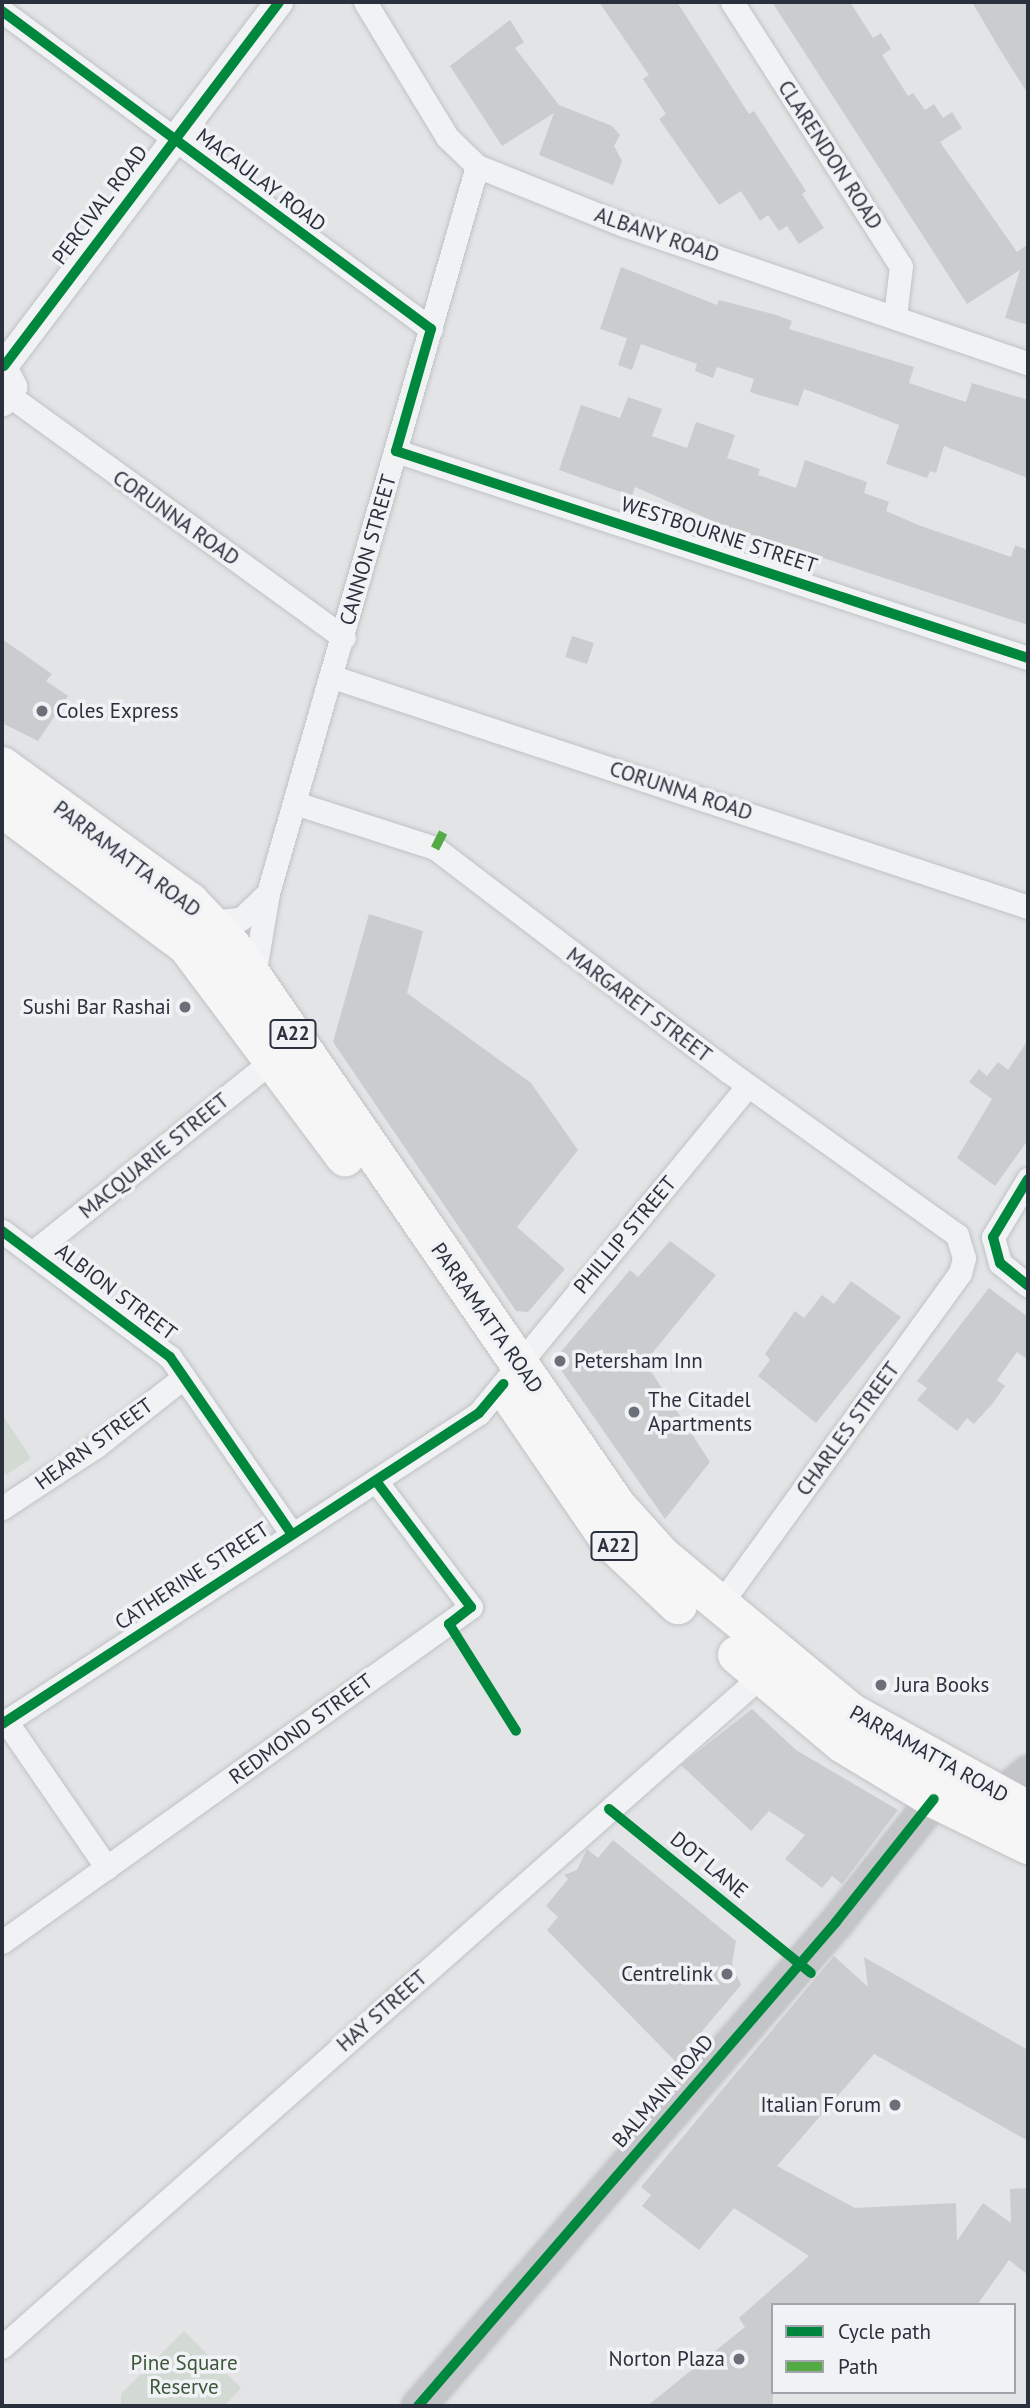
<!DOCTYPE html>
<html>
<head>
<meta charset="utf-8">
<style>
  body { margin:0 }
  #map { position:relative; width:1030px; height:2408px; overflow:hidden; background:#e2e4e6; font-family:"PT Sans",sans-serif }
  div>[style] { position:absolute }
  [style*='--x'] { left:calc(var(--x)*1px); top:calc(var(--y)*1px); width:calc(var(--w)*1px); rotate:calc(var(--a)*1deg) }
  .green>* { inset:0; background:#d2dad3 }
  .building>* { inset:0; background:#caccce; transform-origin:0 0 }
  .roads { filter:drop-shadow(0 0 2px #c0c2c4) drop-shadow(0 0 2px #c0c2c4) }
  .minor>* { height:23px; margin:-11.5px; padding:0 11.5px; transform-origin:11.5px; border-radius:11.5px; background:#f1f2f3 }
  .tertiary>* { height:28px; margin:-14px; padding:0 14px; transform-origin:14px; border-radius:14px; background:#f1f2f3 }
  .secondary>* { height:33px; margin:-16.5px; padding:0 16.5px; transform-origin:16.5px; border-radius:16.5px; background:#c3c5c8 }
  .trunk>* { height:38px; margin:-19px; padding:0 19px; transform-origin:19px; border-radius:19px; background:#f6f6f6 }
  .quiet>* { height:9px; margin-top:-4.5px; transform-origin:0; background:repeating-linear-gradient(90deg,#54ab46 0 18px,transparent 0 27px) }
  .cycleway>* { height:10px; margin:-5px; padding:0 5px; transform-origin:5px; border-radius:5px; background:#00873e }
  .dots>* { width:19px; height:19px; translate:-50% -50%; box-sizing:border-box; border:4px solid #f0f2f5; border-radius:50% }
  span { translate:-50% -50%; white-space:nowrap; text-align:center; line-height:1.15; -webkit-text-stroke:7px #f0f2f5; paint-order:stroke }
  .shield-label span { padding:2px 5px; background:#f0f2f5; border:2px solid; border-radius:5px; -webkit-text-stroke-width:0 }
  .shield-label { font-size:19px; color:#2b303d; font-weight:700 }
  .street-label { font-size:21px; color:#2b303d }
  .poi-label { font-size:21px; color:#2b303d }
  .left { translate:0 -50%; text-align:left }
  .right { translate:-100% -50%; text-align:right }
  .park-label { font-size:21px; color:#3d573a }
  .frame { position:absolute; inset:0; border:4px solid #2b303d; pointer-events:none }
  .legend { position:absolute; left:771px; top:2303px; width:245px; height:91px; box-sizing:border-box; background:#f0f2f5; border:2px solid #a1a4ab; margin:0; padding:9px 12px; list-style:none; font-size:21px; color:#2b303d }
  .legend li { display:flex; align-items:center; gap:14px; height:35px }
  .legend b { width:35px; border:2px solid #a1a4ab }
</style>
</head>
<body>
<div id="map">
  <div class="green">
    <i style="clip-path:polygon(2px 1414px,31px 1458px,6px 1475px,2px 1468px)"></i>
    <i style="clip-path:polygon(184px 2331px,241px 2388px,224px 2406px,121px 2406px,121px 2394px)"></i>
  </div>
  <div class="building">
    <i style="clip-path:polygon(599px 2px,677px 2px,749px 114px,754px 111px,806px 191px,802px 194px,824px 228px,799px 244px,787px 226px,779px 231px,768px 215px,760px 221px,741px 191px,719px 205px,659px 119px,666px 114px,643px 79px,649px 75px)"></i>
    <i style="clip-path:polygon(772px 2px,850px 2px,873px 38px,881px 33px,891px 49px,882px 55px,908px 96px,913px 93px,925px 110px,934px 104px,943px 118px,952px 112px,962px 128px,940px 142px,1017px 252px,1028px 244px,1028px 325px,1005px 318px,1020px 270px,967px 304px)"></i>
    <i style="clip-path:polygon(972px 2px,1028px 2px,1028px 94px,999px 48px)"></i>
    <i style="clip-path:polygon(510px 20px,524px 42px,515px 48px,559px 105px,612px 126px,620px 135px,614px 146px,622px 161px,613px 185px,539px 155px,554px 113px,502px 146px,450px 66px)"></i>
    <i style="clip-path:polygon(621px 267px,717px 305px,719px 300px,776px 315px,792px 321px,789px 329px,914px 367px,909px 383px,966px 402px,972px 383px,1028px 400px,1028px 478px,944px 446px,936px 473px,930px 471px,927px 478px,886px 464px,899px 425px,840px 402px,804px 389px,798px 406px,766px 397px,750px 392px,754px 379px,717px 367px,713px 378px,695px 371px,697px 364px,641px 344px,632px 370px,618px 365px,627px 338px,600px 329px)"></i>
    <i style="clip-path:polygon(628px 397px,662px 409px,652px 436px,687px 448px,696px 422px,735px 435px,727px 458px,760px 469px,758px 475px,796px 488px,805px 460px,867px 482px,864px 493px,889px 502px,886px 511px,921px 526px,1011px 557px,1015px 545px,1028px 550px,1028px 625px,722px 525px,635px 487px,632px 496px,559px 470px,581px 405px,620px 418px)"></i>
    <i style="left:572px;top:636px;width:23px;height:22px;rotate:18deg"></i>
    <i style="clip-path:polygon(2px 639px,52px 674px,46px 681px,68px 696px,38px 741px,2px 723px)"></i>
    <i style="clip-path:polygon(369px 914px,423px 931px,407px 993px,531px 1083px,578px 1150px,517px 1227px,565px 1269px,528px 1312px,516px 1311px,333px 1042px)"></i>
    <i style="clip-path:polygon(1028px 1040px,1028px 1140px,995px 1186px,957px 1158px,992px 1099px,969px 1082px,979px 1069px,987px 1076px,998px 1062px,1008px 1070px)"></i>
    <i style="clip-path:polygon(670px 1241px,716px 1275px,645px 1362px,710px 1462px,665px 1519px,554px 1360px,630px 1270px,638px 1277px)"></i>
    <i style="clip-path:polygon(851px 1281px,901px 1317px,816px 1423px,758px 1376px,770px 1360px,765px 1354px,795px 1311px,804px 1318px,822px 1295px,834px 1304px)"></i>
    <i style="clip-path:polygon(989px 1288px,1028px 1317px,1028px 1360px,1017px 1352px,997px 1380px,1005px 1386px,993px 1403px,974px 1424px,967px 1418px,957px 1431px,917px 1400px,927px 1388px,917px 1381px)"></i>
    <i style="clip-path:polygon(752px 1709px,796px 1750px,898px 1810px,842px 1884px,832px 1876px,822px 1888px,785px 1859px,805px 1835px,769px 1811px,751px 1831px,681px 1765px)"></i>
    <i style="clip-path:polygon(613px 1840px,736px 1941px,732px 1964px,741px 1985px,676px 2062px,547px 1930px,558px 1917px,546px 1906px,568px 1879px,564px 1875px,577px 1870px,587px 1849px,598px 1858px)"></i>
    <i style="clip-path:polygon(834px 1956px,868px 1987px,864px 1957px,1028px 2050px,1028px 2141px,874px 2054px,777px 2166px,855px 2208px,956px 2203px,957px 2241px,983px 2203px,1011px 2223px,1010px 2189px,1028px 2188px,1028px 2275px,1009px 2260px,977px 2305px,773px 2305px,773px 2406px,647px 2406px,745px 2327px,739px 2318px,809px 2256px,734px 2208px,699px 2250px,642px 2206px,651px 2195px,641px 2187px)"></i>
  </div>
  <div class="roads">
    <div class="minor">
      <i style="--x:365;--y:2;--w:158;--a:58.7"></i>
      <i style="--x:447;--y:137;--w:42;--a:44"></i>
      <i style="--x:477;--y:166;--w:158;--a:21.9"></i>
      <i style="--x:624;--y:225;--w:427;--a:18.9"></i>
      <i style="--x:732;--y:2;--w:313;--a:57.4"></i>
      <i style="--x:901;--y:266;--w:50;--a:96.8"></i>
      <i style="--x:2;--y:11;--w:534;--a:36.55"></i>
      <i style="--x:10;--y:396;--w:412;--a:35.9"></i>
      <i style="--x:396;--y:451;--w:665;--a:18.14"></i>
      <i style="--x:333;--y:677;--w:732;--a:18.31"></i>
      <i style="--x:295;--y:803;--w:147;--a:17.8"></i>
      <i style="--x:435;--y:848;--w:368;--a:37.3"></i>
      <i style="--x:728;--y:1071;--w:282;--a:35.6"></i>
      <i style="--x:957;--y:1235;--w:24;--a:73"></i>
      <i style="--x:964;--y:1258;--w:16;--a:105"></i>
      <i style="--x:960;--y:1273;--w:411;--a:125.9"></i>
      <i style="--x:210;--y:922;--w:31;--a:-6"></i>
      <i style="--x:241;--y:919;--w:37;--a:-44"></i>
      <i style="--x:254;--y:976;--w:84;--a:-80.4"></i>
      <i style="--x:268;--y:893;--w:756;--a:-73.96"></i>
      <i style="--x:1028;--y:1179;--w:68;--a:121.1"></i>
      <i style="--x:993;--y:1237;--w:27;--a:75"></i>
      <i style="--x:1000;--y:1263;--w:36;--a:39"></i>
      <i style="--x:2;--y:1231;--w:210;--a:36.9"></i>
      <i style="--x:170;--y:1357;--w:214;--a:55.5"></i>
      <i style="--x:32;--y:1253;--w:312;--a:-38.7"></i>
      <i style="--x:2;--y:1508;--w:111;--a:-33.3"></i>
      <i style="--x:95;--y:1447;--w:113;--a:-38.2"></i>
      <i style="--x:6;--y:1721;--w:178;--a:55.5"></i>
      <i style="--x:2;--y:1724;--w:569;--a:-33.1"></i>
      <i style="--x:479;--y:1413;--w:423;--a:-50.6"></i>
      <i style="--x:2;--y:1942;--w:576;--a:-35.54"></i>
      <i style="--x:471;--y:1607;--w:158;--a:-127"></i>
      <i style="--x:2;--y:2347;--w:1013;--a:-41.48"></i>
    </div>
    <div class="tertiary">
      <i style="--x:2;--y:365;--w:25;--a:63"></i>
      <i style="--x:13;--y:387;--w:19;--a:125"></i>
      <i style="--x:4;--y:366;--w:456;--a:-52.9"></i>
    </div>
    <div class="secondary">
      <i style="--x:983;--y:1810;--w:59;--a:-40.2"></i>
      <i style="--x:418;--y:2406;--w:640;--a:-49.18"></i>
      <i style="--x:836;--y:1922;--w:157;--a:-51.5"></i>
    </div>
    <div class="trunk">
      <i style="--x:2;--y:766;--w:232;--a:35.9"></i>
      <i style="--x:190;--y:902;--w:59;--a:46.4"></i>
      <i style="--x:231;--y:945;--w:681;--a:55.47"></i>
      <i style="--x:617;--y:1506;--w:67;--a:48"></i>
      <i style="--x:662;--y:1556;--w:246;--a:39.6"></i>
      <i style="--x:852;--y:1713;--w:201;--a:28.9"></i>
      <i style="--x:2;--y:808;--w:231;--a:36.7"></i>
      <i style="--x:187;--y:946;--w:264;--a:53.2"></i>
      <i style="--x:511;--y:1397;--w:173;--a:55.6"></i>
      <i style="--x:609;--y:1540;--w:95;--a:43.3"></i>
      <i style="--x:737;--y:1655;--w:138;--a:40"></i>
      <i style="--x:843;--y:1744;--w:106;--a:31.1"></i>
      <i style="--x:934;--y:1799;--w:105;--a:26.1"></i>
    </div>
  </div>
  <div class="quiet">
    <i style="--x:435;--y:848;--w:22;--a:-63"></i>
  </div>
  <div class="cycleway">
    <i style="--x:2;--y:11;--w:534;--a:36.55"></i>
    <i style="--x:431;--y:329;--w:127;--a:106"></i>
    <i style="--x:396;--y:451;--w:665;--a:18.14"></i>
    <i style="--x:4;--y:366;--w:456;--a:-52.9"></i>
    <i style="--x:1028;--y:1179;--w:68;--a:121.1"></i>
    <i style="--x:993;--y:1237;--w:27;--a:75"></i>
    <i style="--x:1000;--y:1263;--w:36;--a:39"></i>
    <i style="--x:2;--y:1231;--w:210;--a:36.9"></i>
    <i style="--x:170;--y:1357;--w:214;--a:55.5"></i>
    <i style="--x:376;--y:1481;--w:158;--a:53"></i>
    <i style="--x:471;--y:1607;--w:28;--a:142"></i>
    <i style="--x:449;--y:1624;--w:126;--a:57.9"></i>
    <i style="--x:2;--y:1724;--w:569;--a:-33.1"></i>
    <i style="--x:479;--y:1413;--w:38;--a:-50"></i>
    <i style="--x:609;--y:1809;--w:260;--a:39.1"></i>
    <i style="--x:418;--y:2406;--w:640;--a:-49.18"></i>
    <i style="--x:836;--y:1922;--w:157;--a:-51.5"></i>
  </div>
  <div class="dots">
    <i style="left:42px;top:711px;background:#6b6f78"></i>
    <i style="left:185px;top:1007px;background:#6b6f78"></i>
    <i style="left:560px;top:1361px;background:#6b6f78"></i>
    <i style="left:634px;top:1412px;background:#6b6f78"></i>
    <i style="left:881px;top:1685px;background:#6b6f78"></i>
    <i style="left:727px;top:1974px;background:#6b6f78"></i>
    <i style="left:895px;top:2105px;background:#6b6f78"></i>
    <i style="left:739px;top:2359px;background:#6b6f78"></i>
  </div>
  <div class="shield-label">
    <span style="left:293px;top:1034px">A22</span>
    <span style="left:614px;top:1546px">A22</span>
  </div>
  <div class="street-label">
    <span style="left:830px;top:155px;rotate:57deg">CLARENDON ROAD</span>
    <span style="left:261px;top:180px;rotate:37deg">MACAULAY ROAD</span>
    <span style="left:100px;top:205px;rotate:-53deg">PERCIVAL ROAD</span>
    <span style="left:657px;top:235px;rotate:19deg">ALBANY ROAD</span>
    <span style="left:176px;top:518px;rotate:35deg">CORUNNA ROAD</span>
    <span style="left:719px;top:535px;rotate:18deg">WESTBOURNE STREET</span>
    <span style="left:368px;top:550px;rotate:-74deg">CANNON STREET</span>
    <span style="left:681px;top:791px;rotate:18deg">CORUNNA ROAD</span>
    <span style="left:127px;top:859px;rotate:37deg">PARRAMATTA ROAD</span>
    <span style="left:639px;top:1005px;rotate:37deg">MARGARET STREET</span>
    <span style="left:154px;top:1156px;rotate:-39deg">MACQUARIE STREET</span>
    <span style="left:625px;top:1235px;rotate:-50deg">PHILLIP STREET</span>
    <span style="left:116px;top:1292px;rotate:37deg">ALBION STREET</span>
    <span style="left:487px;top:1318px;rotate:55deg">PARRAMATTA ROAD</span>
    <span style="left:848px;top:1429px;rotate:-54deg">CHARLES STREET</span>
    <span style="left:94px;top:1444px;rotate:-36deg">HEARN STREET</span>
    <span style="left:192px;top:1576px;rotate:-33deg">CATHERINE STREET</span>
    <span style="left:301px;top:1729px;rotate:-36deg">REDMOND STREET</span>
    <span style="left:929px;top:1754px;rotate:29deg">PARRAMATTA ROAD</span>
    <span style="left:709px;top:1865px;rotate:39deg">DOT LANE</span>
    <span style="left:382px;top:2011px;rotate:-41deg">HAY STREET</span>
    <span style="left:663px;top:2091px;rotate:-49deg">BALMAIN ROAD</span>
  </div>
  <div class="poi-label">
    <span class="left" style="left:56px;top:711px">Coles Express</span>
    <span class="right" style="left:171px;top:1007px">Sushi Bar Rashai</span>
    <span class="left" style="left:574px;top:1361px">Petersham Inn</span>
    <span class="left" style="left:648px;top:1412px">The Citadel<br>Apartments</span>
    <span class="left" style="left:895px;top:1685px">Jura Books</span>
    <span class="right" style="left:713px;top:1974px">Centrelink</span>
    <span class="right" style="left:881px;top:2105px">Italian Forum</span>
    <span class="right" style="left:725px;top:2359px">Norton Plaza</span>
  </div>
  <div class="park-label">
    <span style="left:184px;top:2375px">Pine Square<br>Reserve</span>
  </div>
  <div class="frame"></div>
  <ul class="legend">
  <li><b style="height:9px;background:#00873e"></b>Cycle path</li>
  <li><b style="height:9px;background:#54ab46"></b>Path</li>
  </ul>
</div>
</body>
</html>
